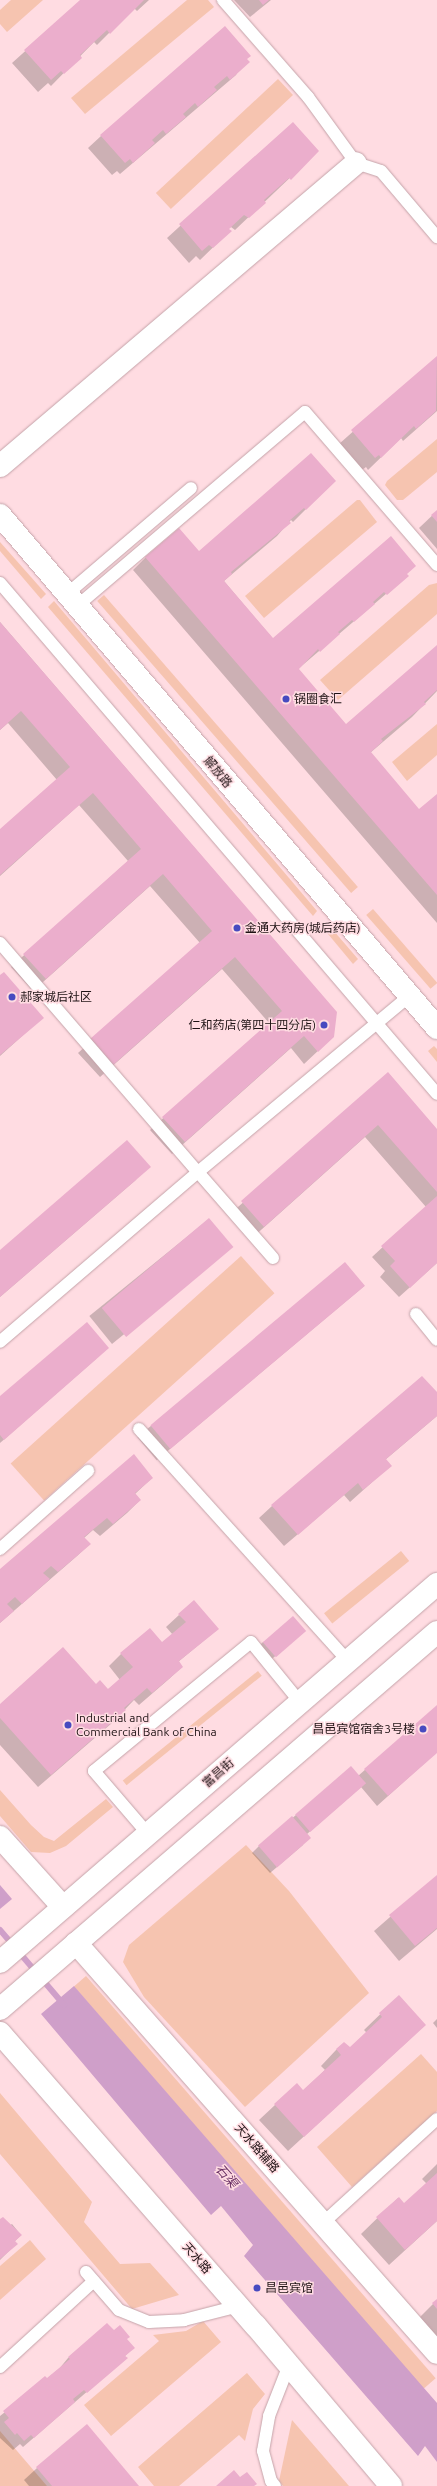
<!DOCTYPE html>
<html>
<head>
<meta charset="utf-8">
<style>
  body { margin:0 }
  #map { position:relative; width:437px; height:2486px; overflow:hidden; background:#ffdce2; font-family:Ubuntu,"Noto Sans SC",sans-serif }
  div>[style] { position:absolute }
  [style*='--x'] { left:calc(var(--x)*1px); top:calc(var(--y)*1px); width:calc(var(--w)*1px); rotate:calc(var(--a)*1deg) }
  .green>* { inset:0; background:#f6c4b0; transform-origin:0 0 }
  .water>* { inset:0; background:#cf9fc9 }
  .shadow>* { inset:0; background:#0003; transform-origin:0 0 }
  .stream>* { height:6px; margin:-3px; padding:0 3px; transform-origin:3px; border-radius:3px; background:#cf9fc9 }
  .building>* { inset:0; background:#ebaecc; transform-origin:0 0 }
  .roads { filter:drop-shadow(0 0 1px #c4a3a9) drop-shadow(0 0 1px #c4a3a9) }
  .service>* { height:12px; margin:-6px; padding:0 6px; transform-origin:6px; border-radius:6px; background:#fff }
  .minor>* { height:22px; margin:-11px; padding:0 11px; transform-origin:11px; border-radius:11px; background:#fff }
  .tertiary>* { height:22px; margin:-11px; padding:0 11px; transform-origin:11px; border-radius:11px; background:#fff }
  .primary>* { height:22px; margin:-11px; padding:0 11px; transform-origin:11px; border-radius:11px; background:#fff }
  .dots>* { width:11px; height:11px; translate:-50% -50%; box-sizing:border-box; border:2px solid #ffdce2; border-radius:50% }
  span { translate:-50% -50%; white-space:nowrap; text-align:center; line-height:1.15; -webkit-text-stroke:3px #ffdce2; paint-order:stroke }
  .poi-label { font-size:12px; color:#1e1214 }
  .left { translate:0 -50%; text-align:left }
  .right { translate:-100% -50%; text-align:right }
  .street-label { font-size:12px; color:#1e1214 }
  .water-label { font-size:13px; color:#6a3065; font-style:italic }
</style>
</head>
<body>
<div id="map">
  <div class="green">
    <i style="clip-path:polygon(11px 0,43px 0,7px 32px,0 24px,0 10px)"></i>
    <i style="clip-path:polygon(187px 0,208px 0,214px 7px,85px 114px,71px 98px)"></i>
    <i style="left:278px;top:79px;width:22px;height:167px;rotate:47deg"></i>
    <i style="clip-path:polygon(437px 439px,437px 472px,403px 500px,397px 500px,385px 485px,387px 481px)"></i>
    <i style="clip-path:polygon(357px 500px,360px 500px,377px 522px,264px 618px,245px 596px)"></i>
    <i style="clip-path:polygon(0 542px,46px 594px,41px 599px,0 551px)"></i>
    <i style="clip-path:polygon(437px 583px,437px 614px,338px 700px,320px 680px,429px 585px)"></i>
    <i style="left:104px;top:595px;width:387px;height:9px;rotate:49deg"></i>
    <i style="clip-path:polygon(54px 601px,317px 911px,313px 916px,48px 607px)"></i>
    <i style="clip-path:polygon(437px 724px,437px 755px,407px 781px,392px 762px)"></i>
    <i style="left:373px;top:909px;width:98px;height:9px;rotate:49deg"></i>
    <i style="clip-path:polygon(327px 923px,358px 959px,353px 964px,323px 928px)"></i>
    <i style="clip-path:polygon(434px 1046px,437px 1049px,437px 1062px,428px 1051px)"></i>
    <i style="left:241px;top:1256px;width:50px;height:310px;rotate:48deg"></i>
    <i style="left:401px;top:1551px;width:13px;height:99px;rotate:51deg"></i>
    <i style="left:258px;top:1671px;width:6px;height:174px;rotate:51deg"></i>
    <i style="clip-path:polygon(0 1790px,31px 1825px,44px 1837px,54px 1841px,106px 1799px,113px 1807px,66px 1846px,50px 1853px,31px 1852px,0 1816px)"></i>
    <i style="clip-path:polygon(246px 1845px,289px 1891px,369px 1993px,245px 2107px,144px 1997px,123px 1962px,129px 1945px)"></i>
    <i style="left:86px;top:1976px;width:533px;height:16px;rotate:49deg"></i>
    <i style="clip-path:polygon(421px 2054px,437px 2072px,437px 2111px,352px 2187px,317px 2147px)"></i>
    <i style="clip-path:polygon(0 2093px,92px 2202px,84px 2222px,120px 2264px,150px 2263px,179px 2295px,132px 2309px,0 2154px)"></i>
    <i style="clip-path:polygon(30px 2240px,46px 2259px,0 2300px,0 2266px)"></i>
    <i style="clip-path:polygon(203px 2321px,221px 2342px,111px 2436px,84px 2405px,159px 2341px,153px 2335px,186px 2331px)"></i>
    <i style="clip-path:polygon(247px 2373px,265px 2394px,253px 2409px,245px 2441px,239px 2435px,179px 2486px,154px 2486px,138px 2467px)"></i>
    <i style="clip-path:polygon(292px 2420px,349px 2486px,283px 2486px,279px 2481px)"></i>
    <i style="clip-path:polygon(0 2431px,47px 2486px,0 2486px)"></i>
  </div>
  <div class="water">
    <i style="clip-path:polygon(0 1885px,12px 1899px,0 1909px)"></i>
    <i style="clip-path:polygon(74px 1986px,437px 2403px,437px 2462px,425px 2446px,418px 2456px,244px 2256px,253px 2245px,221px 2206px,211px 2215px,41px 2014px)"></i>
  </div>
  <div class="shadow">
    <i style="clip-path:polygon(82px 0,149px 0,137px 11px,134px 8px,97px 45px,94px 42px,51px 86px,48px 83px,38px 92px,12px 63px)"></i>
    <i style="clip-path:polygon(234px 0,271px 0,250px 17px)"></i>
    <i style="clip-path:polygon(246px 59px,236px 75px,120px 174px,117px 171px,112px 175px,88px 148px,101px 136px)"></i>
    <i style="clip-path:polygon(293px 123px,318px 151px,235px 230px,231px 227px,228px 229px,230px 231px,200px 260px,196px 256px,189px 263px,167px 238px)"></i>
    <i style="clip-path:polygon(437px 357px,437px 411px,403px 441px,401px 438px,368px 470px,366px 467px,362px 470px,339px 444px)"></i>
    <i style="clip-path:polygon(334px 481px,293px 522px,291px 520px,277px 536px,224px 581px,273px 639px,407px 576px,298px 669px,346px 725px,437px 647px,437px 691px,412px 717px,370px 753px,419px 811px,437px 795px,437px 923px,133px 570px,146px 557px,198px 552px)"></i>
    <i style="clip-path:polygon(437px 511px,437px 549px,419px 528px)"></i>
    <i style="clip-path:polygon(0 622px,336px 1012px,320px 1049px,304px 1064px,291px 1048px,172px 1154px,150px 1130px,269px 1023px,222px 969px,100px 1077px,78px 1053px,200px 943px,150px 886px,33px 991px,11px 967px,128px 861px,79px 805px,0 876px,0 831px,57px 780px,8px 723px,0 730px)"></i>
    <i style="clip-path:polygon(0 977px,42px 1018px,0 1056px)"></i>
    <i style="clip-path:polygon(388px 1073px,437px 1130px,437px 1263px,399px 1297px,380px 1277px,385px 1271px,372px 1257px,426px 1207px,365px 1137px,251px 1239px,229px 1215px)"></i>
    <i style="clip-path:polygon(137px 1179px,0 1297px,0 1251px)"></i>
    <i style="left:209px;top:1219px;width:36px;height:154px;rotate:51deg"></i>
    <i style="left:345px;top:1263px;width:30px;height:271px;rotate:50deg"></i>
    <i style="clip-path:polygon(97px 1358px,0 1443px,0 1398px)"></i>
    <i style="clip-path:polygon(437px 1394px,437px 1416px,385px 1460px,390px 1466px,350px 1502px,344px 1495px,284px 1546px,259px 1518px,272px 1506px)"></i>
    <i style="clip-path:polygon(152px 1478px,135px 1494px,140px 1500px,127px 1513px,100px 1536px,93px 1530px,84px 1538px,90px 1544px,77px 1556px,0 1623px,0 1571px)"></i>
    <i style="clip-path:polygon(179px 1615px,218px 1629px,178px 1662px,182px 1667px,169px 1679px,139px 1705px,134px 1700px,112px 1723px,38px 1787px,0 1745px,0 1705px,96px 1685px,107px 1690px,120px 1680px,109px 1666px,121px 1654px,162px 1644px,173px 1635px,166px 1627px)"></i>
    <i style="clip-path:polygon(305px 1631px,267px 1663px,256px 1649px,263px 1642px)"></i>
    <i style="clip-path:polygon(437px 1706px,437px 1752px,377px 1806px,361px 1787px,307px 1834px,303px 1845px,270px 1873px,252px 1853px,259px 1846px,296px 1815px,358px 1776px)"></i>
    <i style="clip-path:polygon(437px 1876px,437px 1929px,399px 1961px,374px 1931px)"></i>
    <i style="clip-path:polygon(399px 1996px,409px 2040px,288px 2151px,259px 2120px,275px 2105px,303px 2091px,325px 2070px,321px 2066px,336px 2050px,344px 2043px,350px 2049px,367px 2033px,364px 2030px)"></i>
    <i style="clip-path:polygon(437px 2019px,437px 2028px,433px 2023px)"></i>
    <i style="clip-path:polygon(437px 2164px,437px 2221px,389px 2265px,361px 2234px,398px 2198px,404px 2204px,427px 2184px,422px 2179px)"></i>
    <i style="clip-path:polygon(0 2221px,9px 2226px,12px 2224px,21px 2235px,14px 2242px,16px 2244px,0 2260px)"></i>
    <i style="clip-path:polygon(437px 2300px,437px 2343px,417px 2320px)"></i>
    <i style="clip-path:polygon(107px 2325px,133px 2348px,125px 2356px,126px 2358px,23px 2447px,20px 2444px,13px 2450px,0 2438px,0 2416px,59px 2369px,68px 2358px)"></i>
    <i style="clip-path:polygon(37px 2468px,138px 2486px,29px 2486px,24px 2480px)"></i>
  </div>
  <div class="stream">
    <i style="--x:0;--y:1930;--w:99;--a:49.5"></i>
  </div>
  <div class="building">
    <i style="clip-path:polygon(80px 0,144px 0,110px 34px,107px 30px,80px 55px,82px 58px,64px 74px,61px 71px,51px 80px,24px 50px)"></i>
    <i style="clip-path:polygon(259px 0,269px 0,263px 5px)"></i>
    <i style="clip-path:polygon(225px 26px,251px 56px,247px 59px,250px 62px,230px 80px,227px 76px,214px 87px,217px 90px,198px 107px,195px 103px,183px 114px,186px 117px,166px 134px,163px 130px,152px 140px,155px 143px,133px 163px,130px 159px,125px 163px,100px 135px)"></i>
    <i style="clip-path:polygon(293px 122px,319px 151px,291px 180px,289px 178px,264px 200px,266px 203px,249px 218px,244px 215px,229px 229px,232px 231px,213px 248px,209px 245px,202px 251px,179px 224px)"></i>
    <i style="clip-path:polygon(437px 356px,436px 411px,416px 429px,414px 426px,381px 458px,379px 455px,375px 458px,351px 430px)"></i>
    <i style="clip-path:polygon(311px 453px,336px 481px,306px 510px,304px 508px,289px 521px,291px 523px,231px 572px,232px 574px,224px 581px,273px 638px,391px 536px,416px 566px,407px 574px,409px 576px,387px 595px,384px 592px,373px 602px,375px 604px,354px 622px,352px 620px,338px 632px,340px 634px,320px 652px,318px 649px,299px 669px,346px 724px,437px 645px,437px 690px,424px 702px,426px 704px,381px 739px,383px 741px,371px 752px,419px 809px,437px 794px,437px 895px,145px 557px,179px 528px,199px 551px)"></i>
    <i style="clip-path:polygon(437px 510px,437px 522px,431px 515px)"></i>
    <i style="clip-path:polygon(0 622px,337px 1012px,334px 1037px,318px 1052px,304px 1036px,185px 1142px,162px 1117px,282px 1011px,235px 957px,113px 1065px,90px 1039px,212px 931px,163px 874px,46px 979px,23px 954px,141px 849px,93px 793px,0 875px,0 829px,70px 767px,21px 711px,0 730px)"></i>
    <i style="clip-path:polygon(4px 972px,44px 1018px,0 1055px,0 975px)"></i>
    <i style="clip-path:polygon(388px 1072px,437px 1129px,437px 1192px,378px 1125px,264px 1227px,241px 1201px)"></i>
    <i style="clip-path:polygon(127px 1140px,151px 1167px,0 1297px,0 1250px)"></i>
    <i style="clip-path:polygon(437px 1196px,437px 1263px,410px 1288px,390px 1266px,395px 1261px,381px 1246px)"></i>
    <i style="left:209px;top:1218px;width:38px;height:140px;rotate:50deg"></i>
    <i style="left:345px;top:1262px;width:31px;height:254px;rotate:50deg"></i>
    <i style="clip-path:polygon(87px 1322px,109px 1348px,4px 1440px,0 1435px,0 1396px)"></i>
    <i style="clip-path:polygon(422px 1376px,437px 1392px,437px 1416px,386px 1459px,392px 1466px,363px 1490px,358px 1483px,298px 1535px,271px 1505px)"></i>
    <i style="clip-path:polygon(134px 1454px,153px 1478px,135px 1493px,141px 1500px,113px 1524px,107px 1518px,84px 1537px,91px 1544px,58px 1572px,51px 1566px,43px 1573px,50px 1579px,22px 1604px,15px 1597px,7px 1604px,14px 1611px,0 1623px,0 1569px)"></i>
    <i style="clip-path:polygon(194px 1600px,219px 1629px,179px 1661px,183px 1667px,152px 1693px,147px 1688px,124px 1708px,126px 1710px,51px 1775px,0 1718px,0 1704px,63px 1647px,96px 1684px,100px 1680px,108px 1689px,133px 1667px,120px 1653px,150px 1628px,162px 1642px,186px 1622px,178px 1614px)"></i>
    <i style="left:293px;top:1616px;width:20px;height:40px;rotate:49deg"></i>
    <i style="clip-path:polygon(437px 1705px,437px 1753px,388px 1796px,364px 1769px)"></i>
    <i style="left:351px;top:1766px;width:23px;height:74px;rotate:49deg"></i>
    <i style="left:292px;top:1816px;width:29px;height:45px;rotate:49deg"></i>
    <i style="clip-path:polygon(437px 1875px,437px 1928px,415px 1946px,389px 1915px)"></i>
    <i style="clip-path:polygon(399px 1995px,426px 2025px,304px 2137px,274px 2104px,297px 2083px,303px 2090px,341px 2055px,336px 2049px,344px 2042px,350px 2047px,382px 2017px,379px 2013px)"></i>
    <i style="clip-path:polygon(437px 2173px,437px 2221px,405px 2250px,376px 2217px,399px 2197px,404px 2203px)"></i>
    <i style="clip-path:polygon(3px 2217px,22px 2235px,15px 2241px,18px 2244px,0 2259px,0 2219px)"></i>
    <i style="clip-path:polygon(437px 2299px,437px 2309px,432px 2303px)"></i>
    <i style="clip-path:polygon(107px 2323px,114px 2330px,120px 2325px,130px 2337px,127px 2339px,135px 2348px,125px 2356px,128px 2358px,87px 2393px,84px 2390px,73px 2399px,75px 2402px,34px 2438px,31px 2435px,24px 2441px,17px 2433px,15px 2435px,4px 2422px,9px 2418px,3px 2411px,45px 2376px,47px 2378px,70px 2359px,68px 2357px)"></i>
    <i style="clip-path:polygon(87px 2424px,139px 2486px,52px 2486px,36px 2467px)"></i>
    <i style="clip-path:polygon(234px 2470px,240px 2477px,247px 2472px,257px 2484px,254px 2486px,216px 2486px)"></i>
  </div>
  <div class="roads">
    <div class="service">
      <i style="--x:223;--y:0;--w:129;--a:48.8"></i>
      <i style="--x:308;--y:97;--w:82;--a:54"></i>
      <i style="--x:356;--y:163;--w:26;--a:18"></i>
      <i style="--x:381;--y:171;--w:87;--a:49.7"></i>
      <i style="--x:0;--y:583;--w:672;--a:49.46"></i>
      <i style="--x:67;--y:594;--w:163;--a:-40.5"></i>
      <i style="--x:77;--y:606;--w:299;--a:-40.4"></i>
      <i style="--x:305;--y:412;--w:202;--a:49.2"></i>
      <i style="--x:0;--y:943;--w:303;--a:49.2"></i>
      <i style="--x:198;--y:1172;--w:261;--a:139.4"></i>
      <i style="--x:273;--y:1258;--w:114;--a:-131.1"></i>
      <i style="--x:198;--y:1172;--w:275;--a:-39.8"></i>
      <i style="--x:416;--y:1314;--w:33;--a:51"></i>
      <i style="--x:139;--y:1429;--w:312;--a:48"></i>
      <i style="--x:0;--y:1549;--w:118;--a:-41.6"></i>
      <i style="--x:148;--y:1834;--w:83;--a:-130.6"></i>
      <i style="--x:94;--y:1771;--w:203;--a:-39.4"></i>
      <i style="--x:251;--y:1642;--w:77;--a:50.8"></i>
      <i style="--x:323;--y:2223;--w:154;--a:-42.4"></i>
      <i style="--x:86;--y:2272;--w:50;--a:49"></i>
      <i style="--x:119;--y:2310;--w:32;--a:22"></i>
      <i style="--x:149;--y:2322;--w:35;--a:-3"></i>
      <i style="--x:184;--y:2320;--w:57;--a:-14.3"></i>
      <i style="--x:0;--y:2367;--w:127;--a:-42.5"></i>
      <i style="--x:275;--y:2486;--w:6;--a:-129"></i>
      <i style="--x:271;--y:2481;--w:31;--a:-105"></i>
      <i style="--x:263;--y:2451;--w:36;--a:-80"></i>
      <i style="--x:269;--y:2416;--w:55;--a:-68.6"></i>
    </div>
    <div class="minor">
      <i style="--x:0;--y:466;--w:467;--a:-40.4"></i>
    </div>
    <div class="tertiary">
      <i style="--x:0;--y:515;--w:674;--a:49.57"></i>
      <i style="--x:0;--y:1837;--w:94;--a:48"></i>
      <i style="--x:76;--y:1943;--w:546;--a:48.64"></i>
      <i style="--x:0;--y:2033;--w:389;--a:48.9"></i>
      <i style="--x:256;--y:2326;--w:209;--a:49.8"></i>
    </div>
    <div class="primary">
      <i style="--x:0;--y:1962;--w:578;--a:-40.86"></i>
      <i style="--x:0;--y:2009;--w:577;--a:-40.78"></i>
    </div>
  </div>
  <div class="dots">
    <i style="left:286px;top:699px;background:#474ac0"></i>
    <i style="left:237px;top:928px;background:#474ac0"></i>
    <i style="left:12px;top:997px;background:#474ac0"></i>
    <i style="left:324px;top:1025px;background:#474ac0"></i>
    <i style="left:68px;top:1725px;background:#474ac0"></i>
    <i style="left:423px;top:1729px;background:#474ac0"></i>
    <i style="left:257px;top:2288px;background:#474ac0"></i>
  </div>
  <div class="poi-label">
    <span class="left" style="left:294px;top:699px">锅圈食汇</span>
    <span class="left" style="left:245px;top:928px">金通大药房(城后药店)</span>
    <span class="left" style="left:20px;top:997px">郝家城后社区</span>
    <span class="right" style="left:316px;top:1025px">仁和药店(第四十四分店)</span>
    <span class="left" style="left:76px;top:1725px">Industrial and<br>Commercial Bank of China</span>
    <span class="right" style="left:415px;top:1729px">昌邑宾馆宿舍3号楼</span>
    <span class="left" style="left:265px;top:2288px">昌邑宾馆</span>
  </div>
  <div class="street-label">
    <span style="left:218px;top:772px;rotate:50deg">解放路</span>
    <span style="left:218px;top:1773px;rotate:-41deg">富昌街</span>
    <span style="left:257px;top:2148px;rotate:49deg">天水路辅路</span>
    <span style="left:197px;top:2258px;rotate:49deg">天水路</span>
  </div>
  <div class="water-label">
    <span style="left:227px;top:2176px;rotate:49deg">石渠</span>
  </div>
</div>
</body>
</html>
